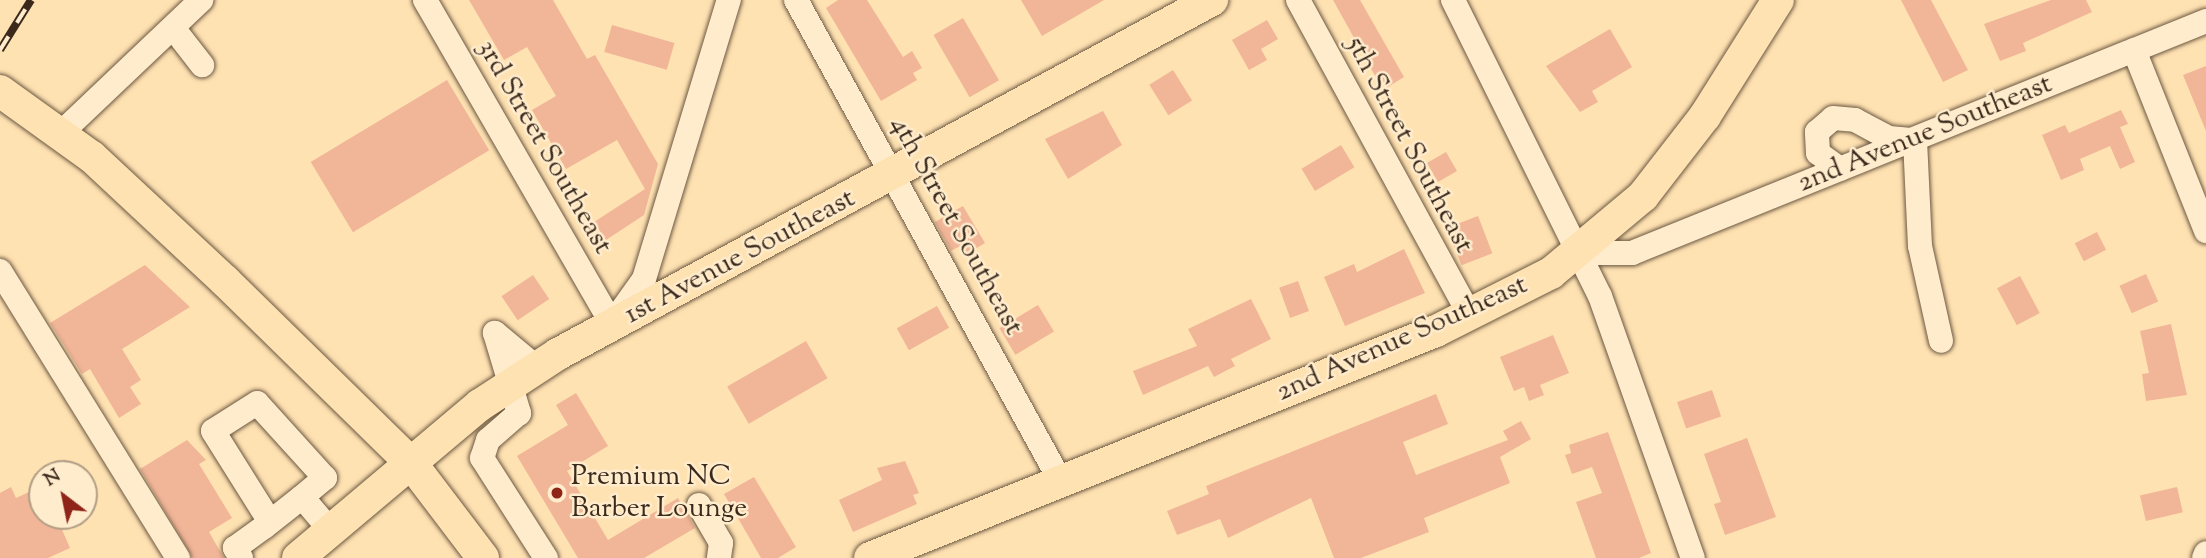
<!DOCTYPE html>
<html>
<head>
<meta charset="utf-8">
<style>
  body { margin:0 }
  #map { position:relative; width:2206px; height:558px; overflow:hidden; background:#ffe2b2; font-family:"Sorts Mill Goudy",serif }
  div>[style] { position:absolute }
  [style*='--x'] { left:calc(var(--x)*1px); top:calc(var(--y)*1px); width:calc(var(--w)*1px); rotate:calc(var(--a)*1deg) }
  .building>* { inset:0; background:#f1b598; transform-origin:0 0 }
  .roads { filter:drop-shadow(0 0 2px #6c5842) drop-shadow(0 0 2px #6c5842) }
  .minor>* { height:24px; margin:-12px; padding:0 12px; transform-origin:12px; border-radius:12px; background:#ffeccd }
  .major>* { height:32px; margin:-16px; padding:0 16px; transform-origin:16px; border-radius:16px; background:#ffe2b2 }
  .rail>* { height:8px; margin-top:-4px; transform-origin:0; background:repeating-linear-gradient(90deg,#ffeccd 0 16px,#3b2a1c 0 32px); box-sizing:border-box; border-block:2px solid #3b2a1c }
  .dots>* { width:19px; height:19px; translate:-50% -50%; box-sizing:border-box; border:4px solid #ffeccd; border-radius:50% }
  span { translate:-50% -50%; white-space:nowrap; text-align:center; line-height:1.15; -webkit-text-stroke:5px #ffeccd; paint-order:stroke }
  .street-label { font-size:28px; color:#3b2a1c }
  .poi-label { font-size:28px; color:#3b2a1c }
  .left { translate:0 -50%; text-align:left }
  .north { position:absolute; left:28px; top:460px; width:70px; height:70px; box-sizing:border-box; background:#ffeccd; border:2px solid #b19e86; border-radius:50%; rotate:328deg; font-size:19px; font-weight:700; line-height:28px; text-align:center; color:#3b2a1c }
  .north::after { content:''; display:block; margin:auto; width:24px; height:32px; background:#8f2418; clip-path:polygon(50% 0,100% 100%,50% 72%,0 100%) }
</style>
</head>
<body>
<div id="map">
  <div class="building">
    <i style="clip-path:polygon(469px 0,553px 0,587px 59px,595px 55px,658px 164px,644px 215px,606px 240px,594px 222px,645px 189px,617px 140px,566px 169px,532px 110px,556px 96px,527px 47px,504px 60px)"></i>
    <i style="clip-path:polygon(838px 0,867px 0,903px 57px,912px 51px,922px 68px,913px 73px,917px 80px,881px 101px,826px 8px)"></i>
    <i style="clip-path:polygon(1021px 0,1104px 0,1042px 36px)"></i>
    <i style="clip-path:polygon(1333px 0,1360px 0,1404px 77px,1383px 90px)"></i>
    <i style="clip-path:polygon(1901px 0,1931px 0,1968px 70px,1943px 82px)"></i>
    <i style="clip-path:polygon(2051px 0,2086px 0,2092px 12px,2023px 43px,2026px 51px,2000px 61px,1984px 24px)"></i>
    <i style="left:963px;top:18px;width:72px;height:34px;rotate:60deg"></i>
    <i style="clip-path:polygon(1267px 20px,1278px 39px,1261px 49px,1267px 60px,1249px 70px,1232px 40px)"></i>
    <i style="left:612px;top:25px;width:65px;height:28px;rotate:16deg"></i>
    <i style="clip-path:polygon(1610px 29px,1632px 67px,1592px 91px,1598px 102px,1580px 112px,1546px 66px)"></i>
    <i style="clip-path:polygon(2206px 66px,2206px 131px,2183px 75px)"></i>
    <i style="left:1173px;top:70px;width:36px;height:28px;rotate:58deg"></i>
    <i style="left:447px;top:80px;width:82px;height:159px;rotate:59deg"></i>
    <i style="clip-path:polygon(2121px 110px,2128px 124px,2120px 127px,2135px 162px,2120px 169px,2110px 146px,2080px 159px,2084px 170px,2061px 180px,2042px 135px,2065px 125px,2069px 133px)"></i>
    <i style="clip-path:polygon(1103px 111px,1122px 145px,1068px 179px,1045px 139px)"></i>
    <i style="left:1341px;top:145px;width:26px;height:46px;rotate:59deg"></i>
    <i style="left:1446px;top:152px;width:22px;height:22px;rotate:60deg"></i>
    <i style="clip-path:polygon(963px 206px,985px 243px,965px 255px,960px 246px,951px 251px,935px 222px)"></i>
    <i style="left:1478px;top:216px;width:40px;height:33px;rotate:69deg"></i>
    <i style="left:2097px;top:232px;width:20px;height:25px;rotate:63deg"></i>
    <i style="clip-path:polygon(1404px 249px,1425px 293px,1345px 326px,1324px 277px,1354px 264px,1357px 272px)"></i>
    <i style="clip-path:polygon(145px 265px,190px 307px,122px 349px,141px 380px,130px 387px,141px 404px,119px 418px,90px 369px,82px 374px,50px 323px)"></i>
    <i style="left:2146px;top:274px;width:30px;height:29px;rotate:66deg"></i>
    <i style="left:533px;top:275px;width:29px;height:38px;rotate:56deg"></i>
    <i style="left:2020px;top:276px;width:42px;height:26px;rotate:62deg"></i>
    <i style="left:1298px;top:281px;width:32px;height:20px;rotate:70deg"></i>
    <i style="clip-path:polygon(1251px 299px,1271px 339px,1231px 359px,1235px 366px,1214px 377px,1208px 366px,1143px 395px,1133px 371px,1197px 346px,1188px 329px)"></i>
    <i style="left:1038px;top:305px;width:31px;height:45px;rotate:59deg"></i>
    <i style="left:937px;top:306px;width:25px;height:46px;rotate:61deg"></i>
    <i style="clip-path:polygon(2171px 324px,2187px 395px,2146px 401px,2142px 374px,2149px 373px,2140px 331px)"></i>
    <i style="clip-path:polygon(1553px 335px,1569px 373px,1540px 385px,1544px 395px,1529px 401px,1524px 387px,1514px 391px,1500px 357px)"></i>
    <i style="left:806px;top:341px;width:43px;height:91px;rotate:60deg"></i>
    <i style="left:1712px;top:390px;width:28px;height:37px;rotate:71deg"></i>
    <i style="clip-path:polygon(576px 393px,608px 446px,567px 471px,608px 540px,678px 498px,695px 528px,644px 558px,578px 558px,517px 456px,568px 425px,556px 405px)"></i>
    <i style="clip-path:polygon(1436px 394px,1448px 424px,1403px 442px,1416px 475px,1508px 440px,1503px 431px,1521px 421px,1531px 439px,1500px 457px,1510px 483px,1424px 518px,1429px 532px,1361px 558px,1334px 558px,1311px 498px,1228px 538px,1220px 519px,1177px 535px,1167px 511px,1209px 494px,1206px 486px)"></i>
    <i style="clip-path:polygon(1608px 432px,1651px 553px,1639px 558px,1596px 558px,1576px 502px,1602px 493px,1592px 467px,1572px 474px,1565px 455px,1571px 453px,1569px 445px)"></i>
    <i style="clip-path:polygon(1747px 438px,1776px 517px,1725px 535px,1714px 504px,1721px 502px,1704px 454px)"></i>
    <i style="clip-path:polygon(187px 440px,206px 460px,199px 464px,232px 518px,209px 532px,224px 558px,193px 558px,140px 469px)"></i>
    <i style="clip-path:polygon(905px 461px,919px 493px,913px 495px,917px 504px,853px 532px,839px 500px,882px 480px,877px 468px)"></i>
    <i style="clip-path:polygon(754px 477px,796px 547px,778px 558px,761px 558px,724px 494px)"></i>
    <i style="clip-path:polygon(42px 486px,42px 516px,56px 516px,70px 548px,48px 558px,0 558px,0 493px,11px 487px,16px 498px)"></i>
    <i style="left:2177px;top:487px;width:26px;height:38px;rotate:77deg"></i>
  </div>
  <div class="roads">
    <div class="minor">
      <i style="--x:425;--y:0;--w:374;--a:60"></i>
      <i style="--x:612;--y:324;--w:55;--a:-54.6"></i>
      <i style="--x:644;--y:279;--w:292;--a:-73.1"></i>
      <i style="--x:796;--y:0;--w:550;--a:61.2"></i>
      <i style="--x:1298;--y:0;--w:360;--a:61.4"></i>
      <i style="--x:1453;--y:0;--w:330;--a:63.6"></i>
      <i style="--x:1600;--y:296;--w:278;--a:70.5"></i>
      <i style="--x:174;--y:29;--w:46;--a:52.1"></i>
      <i style="--x:2134;--y:50;--w:195;--a:68.3"></i>
      <i style="--x:60;--y:134;--w:195;--a:-43.5"></i>
      <i style="--x:1915;--y:140;--w:106;--a:87.3"></i>
      <i style="--x:1920;--y:246;--w:97;--a:77.5"></i>
      <i style="--x:1840;--y:169;--w:27;--a:-144"></i>
      <i style="--x:1818;--y:153;--w:21;--a:-93"></i>
      <i style="--x:1817;--y:132;--w:21;--a:-41"></i>
      <i style="--x:1833;--y:118;--w:22;--a:5"></i>
      <i style="--x:1855;--y:120;--w:38;--a:28"></i>
      <i style="--x:1889;--y:138;--w:22;--a:5"></i>
      <i style="--x:1581;--y:253;--w:51;--a:0"></i>
      <i style="--x:1632;--y:253;--w:619;--a:-22.01"></i>
      <i style="--x:0;--y:271;--w:338;--a:58.2"></i>
      <i style="--x:537;--y:368;--w:55;--a:-140.2"></i>
      <i style="--x:495;--y:333;--w:84;--a:73.3"></i>
      <i style="--x:519;--y:413;--w:41;--a:138.9"></i>
      <i style="--x:488;--y:440;--w:19;--a:108"></i>
      <i style="--x:482;--y:458;--w:119;--a:57.4"></i>
      <i style="--x:302;--y:497;--w:45;--a:49.5"></i>
      <i style="--x:699;--y:505;--w:44;--a:59.9"></i>
      <i style="--x:721;--y:543;--w:15;--a:98"></i>
      <i style="--x:241;--y:558;--w:12;--a:-121"></i>
      <i style="--x:235;--y:548;--w:36;--a:-36"></i>
      <i style="--x:264;--y:527;--w:48;--a:-38.3"></i>
      <i style="--x:302;--y:497;--w:30;--a:-40"></i>
      <i style="--x:325;--y:478;--w:101;--a:-132.2"></i>
      <i style="--x:257;--y:403;--w:52;--a:147.5"></i>
      <i style="--x:213;--y:431;--w:107;--a:57.9"></i>
      <i style="--x:2204;--y:558;--w:5;--a:-68"></i>
    </div>
    <div class="major">
      <i style="--x:0;--y:91;--w:113;--a:35.7"></i>
      <i style="--x:92;--y:157;--w:182;--a:43"></i>
      <i style="--x:225;--y:281;--w:260;--a:44.4"></i>
      <i style="--x:411;--y:463;--w:119;--a:52.8"></i>
      <i style="--x:298;--y:558;--w:238;--a:-40.1"></i>
      <i style="--x:480;--y:405;--w:93;--a:-33.2"></i>
      <i style="--x:558;--y:354;--w:744;--a:-28.43"></i>
      <i style="--x:870;--y:558;--w:610;--a:-21.85"></i>
      <i style="--x:1436;--y:331;--w:129;--a:-26.8"></i>
      <i style="--x:1551;--y:273;--w:120;--a:-39.9"></i>
      <i style="--x:1643;--y:196;--w:101;--a:-52.2"></i>
      <i style="--x:1705;--y:116;--w:137;--a:-57.8"></i>
    </div>
  </div>
  <div class="rail">
    <i style="--x:0;--y:50;--w:59;--a:-58.2"></i>
  </div>
  <div class="dots">
    <i style="left:557px;top:493px;background:#8f2418"></i>
  </div>
  <div class="street-label">
    <span style="left:1925px;top:134px;rotate:-22deg">2nd Avenue Southeast</span>
    <span style="left:1409px;top:145px;rotate:62deg">5th Street Southeast</span>
    <span style="left:544px;top:147px;rotate:60deg">3rd Street Southeast</span>
    <span style="left:956px;top:226px;rotate:61deg">4th Street Southeast</span>
    <span style="left:740px;top:257px;rotate:-28deg">1st Avenue Southeast</span>
    <span style="left:1402px;top:339px;rotate:-24deg">2nd Avenue Southeast</span>
  </div>
  <div class="poi-label">
    <span class="left" style="left:571px;top:493px">Premium NC<br>Barber Lounge</span>
  </div>
  <div class="north">N</div>
</div>
</body>
</html>
